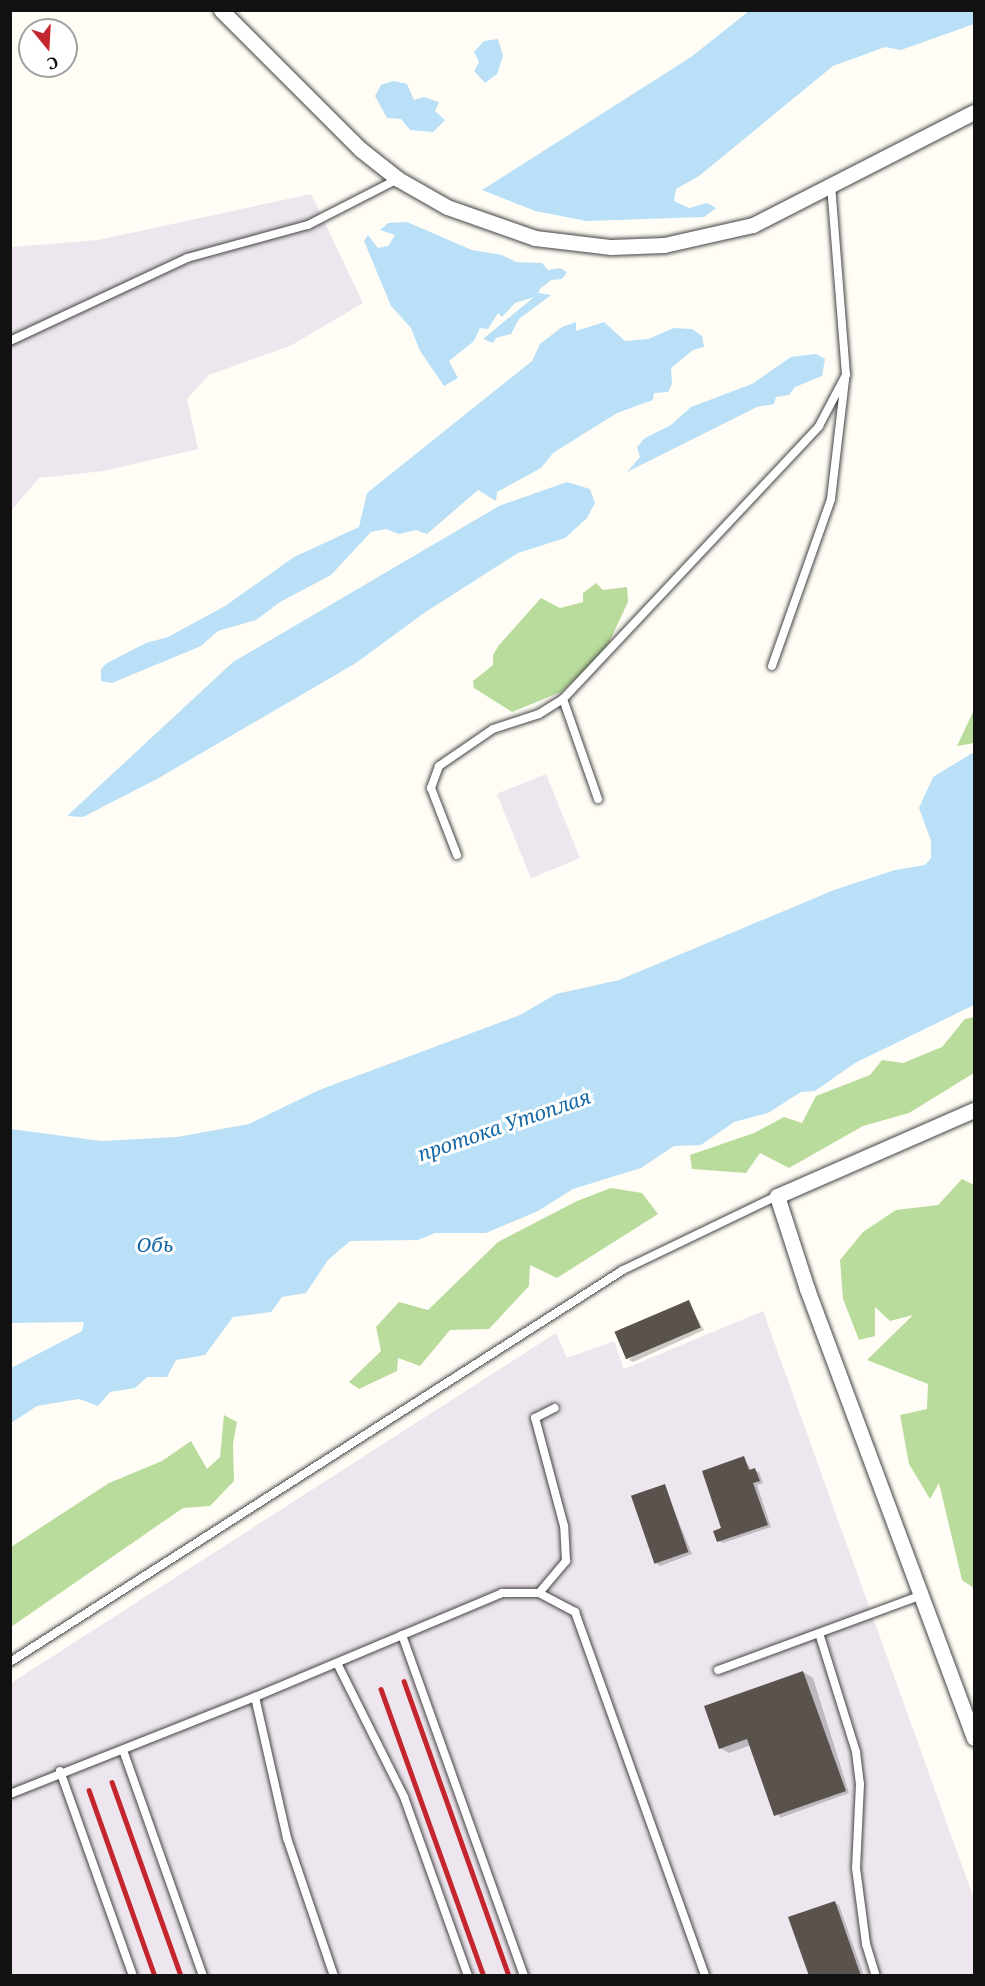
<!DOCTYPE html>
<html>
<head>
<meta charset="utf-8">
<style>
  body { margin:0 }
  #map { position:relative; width:985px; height:1986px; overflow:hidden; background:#fffdf5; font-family:"Noto Serif",serif }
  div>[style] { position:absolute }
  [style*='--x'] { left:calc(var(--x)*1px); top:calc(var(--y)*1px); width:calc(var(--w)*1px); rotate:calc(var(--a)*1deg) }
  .industrial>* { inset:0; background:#eee6ef; transform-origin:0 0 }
  .forest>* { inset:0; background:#b9dc9c }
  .water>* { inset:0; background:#b9e0f7 }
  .shadow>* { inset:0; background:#0003 }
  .building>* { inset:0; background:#5a524d; transform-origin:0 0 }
  .roads { filter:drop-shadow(0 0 2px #444) drop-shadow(0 0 2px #444) }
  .service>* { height:8px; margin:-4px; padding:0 4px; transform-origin:4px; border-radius:4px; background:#fff }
  .minor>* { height:15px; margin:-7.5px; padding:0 7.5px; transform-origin:7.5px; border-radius:7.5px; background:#fff }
  .rail>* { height:4.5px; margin:-2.25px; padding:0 2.25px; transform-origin:2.25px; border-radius:2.25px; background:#c4262e }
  span { translate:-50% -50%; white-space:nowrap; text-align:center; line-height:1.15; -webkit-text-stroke:6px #fff; paint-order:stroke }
  .water-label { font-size:20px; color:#1768a6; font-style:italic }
  .frame { position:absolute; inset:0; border:12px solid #111; pointer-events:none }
  .north { position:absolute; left:18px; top:18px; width:60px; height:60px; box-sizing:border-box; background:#fff; border:2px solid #a0a0a0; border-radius:50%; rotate:162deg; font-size:16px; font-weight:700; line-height:24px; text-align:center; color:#111 }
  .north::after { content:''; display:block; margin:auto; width:21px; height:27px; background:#c4262e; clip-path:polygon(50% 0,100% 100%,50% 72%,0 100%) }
</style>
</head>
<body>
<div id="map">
  <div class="industrial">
    <i style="clip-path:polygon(311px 194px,363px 303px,292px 345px,209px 375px,187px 399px,198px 449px,104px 471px,39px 478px,11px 511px,11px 247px,98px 240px)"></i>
    <i style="left:546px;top:774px;width:91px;height:53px;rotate:68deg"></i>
    <i style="clip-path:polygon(763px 1311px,974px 1899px,974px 1975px,11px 1976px,11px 1683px,556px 1333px,567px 1358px,614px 1341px,624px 1369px)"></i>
  </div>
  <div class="forest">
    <i style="clip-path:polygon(596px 583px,603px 590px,627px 587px,628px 602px,605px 651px,561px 692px,512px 712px,474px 688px,473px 681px,493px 665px,493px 655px,499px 645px,541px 598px,560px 608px,583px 602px,583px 593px)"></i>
    <i style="clip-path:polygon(974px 709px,974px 743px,957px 746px,973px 712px)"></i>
    <i style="clip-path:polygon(974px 1017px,974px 1073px,909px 1113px,863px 1126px,789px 1168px,760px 1153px,746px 1173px,692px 1169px,690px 1155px,754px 1133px,784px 1117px,802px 1123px,816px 1096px,870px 1075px,882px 1060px,903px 1063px,942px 1047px,965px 1019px)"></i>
    <i style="clip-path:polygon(962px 1179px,974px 1185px,974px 1588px,962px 1580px,939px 1483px,930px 1499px,909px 1464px,900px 1415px,927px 1409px,928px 1384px,867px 1360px,913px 1315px,890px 1321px,875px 1307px,875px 1336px,859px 1340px,843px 1299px,840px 1260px,863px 1232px,896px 1210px,938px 1205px)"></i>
    <i style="clip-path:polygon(611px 1188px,642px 1193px,658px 1214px,557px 1278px,530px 1265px,529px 1286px,489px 1329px,450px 1330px,420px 1366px,398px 1358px,397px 1371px,359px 1389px,349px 1382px,381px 1351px,376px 1327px,399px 1302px,428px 1310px,498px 1242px,577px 1201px)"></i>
    <i style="clip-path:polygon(224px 1415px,237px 1422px,233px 1444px,234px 1481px,210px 1506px,183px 1508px,11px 1627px,11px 1547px,109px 1483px,162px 1461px,191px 1441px,207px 1469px,220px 1457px)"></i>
  </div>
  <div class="water">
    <i style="clip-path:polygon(749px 11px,974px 11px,974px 24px,901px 50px,885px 47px,833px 66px,699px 176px,676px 189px,674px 201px,689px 208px,707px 203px,716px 208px,704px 217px,587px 221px,535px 211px,482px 190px,691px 57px)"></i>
    <i style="clip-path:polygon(498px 39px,503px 56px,497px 74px,485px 83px,474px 71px,479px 62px,474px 52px,484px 41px)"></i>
    <i style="clip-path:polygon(393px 81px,407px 84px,414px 100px,424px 97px,439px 102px,435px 111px,445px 120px,433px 132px,410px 130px,401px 119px,387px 118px,375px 96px,381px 85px)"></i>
    <i style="clip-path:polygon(407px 222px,472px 250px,502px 255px,516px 262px,542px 263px,548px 270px,560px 268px,567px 272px,562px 279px,551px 280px,540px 289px,538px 293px,551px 295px,519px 319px,511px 334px,496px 338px,493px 343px,483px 339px,534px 297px,515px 303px,502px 317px,498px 313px,488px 329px,480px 328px,474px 341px,449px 361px,458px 378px,444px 386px,420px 351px,411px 328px,391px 306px,364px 241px,368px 235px,378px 248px,388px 246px,395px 235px,380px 230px,388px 223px)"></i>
    <i style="clip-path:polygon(576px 322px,576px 331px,604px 322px,625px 341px,648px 339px,674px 328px,692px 329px,702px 336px,704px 347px,693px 350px,671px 368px,672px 384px,668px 392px,654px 393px,653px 400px,617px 413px,553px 453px,541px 468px,497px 492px,496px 501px,478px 490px,427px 534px,416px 530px,399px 534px,386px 529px,371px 532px,331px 575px,280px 602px,256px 620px,218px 631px,201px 646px,112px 683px,101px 681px,101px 669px,107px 663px,146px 643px,168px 637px,225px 606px,294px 557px,359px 527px,367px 493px,532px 361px,540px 344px,562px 327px)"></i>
    <i style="clip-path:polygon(816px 354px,825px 359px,822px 376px,795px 387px,789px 395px,776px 397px,774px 404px,757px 407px,627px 472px,640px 457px,637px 447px,645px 438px,671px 425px,691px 407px,752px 384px,791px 357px)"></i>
    <i style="clip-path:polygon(567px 482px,590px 489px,595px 503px,587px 518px,565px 538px,518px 553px,424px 613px,356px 663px,157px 779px,83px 817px,67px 816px,233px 662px,499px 506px)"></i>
    <i style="clip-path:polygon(974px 752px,974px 1005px,855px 1063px,815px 1091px,801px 1092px,768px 1113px,734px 1122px,701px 1145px,674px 1146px,641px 1168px,573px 1189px,538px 1211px,486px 1233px,435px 1233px,418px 1240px,350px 1241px,328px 1260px,306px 1293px,282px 1297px,271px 1312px,233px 1317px,205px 1355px,176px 1360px,167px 1377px,147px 1377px,135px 1388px,110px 1392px,98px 1406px,79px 1399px,37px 1406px,11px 1423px,11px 1368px,82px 1331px,84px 1322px,11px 1323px,11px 1129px,101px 1141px,177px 1137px,249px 1124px,319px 1090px,520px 1015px,556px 994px,619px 980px,834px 890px,895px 870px,925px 865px,931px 858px,931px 841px,919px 808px,933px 777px)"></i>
  </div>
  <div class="shadow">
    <i style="clip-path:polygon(688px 1302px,704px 1330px,633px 1362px,629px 1360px)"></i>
    <i style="clip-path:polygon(744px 1458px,752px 1471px,759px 1472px,763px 1483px,757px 1485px,771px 1527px,723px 1543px,719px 1541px)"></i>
    <i style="clip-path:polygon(664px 1486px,692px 1554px,660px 1566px,656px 1563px)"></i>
    <i style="clip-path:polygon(803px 1672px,813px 1678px,849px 1793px,780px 1818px,751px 1745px,729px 1753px,720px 1748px)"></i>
    <i style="clip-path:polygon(835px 1903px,839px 1905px,864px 1976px,810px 1976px)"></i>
  </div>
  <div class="building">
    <i style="left:689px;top:1300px;width:30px;height:81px;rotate:67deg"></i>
    <i style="clip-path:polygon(744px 1456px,749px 1470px,755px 1468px,760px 1481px,753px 1483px,768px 1525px,717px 1542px,713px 1531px,721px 1528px,702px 1471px)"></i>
    <i style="left:665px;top:1484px;width:72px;height:36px;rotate:71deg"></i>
    <i style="clip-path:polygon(803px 1671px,846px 1791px,774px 1816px,747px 1739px,719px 1749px,704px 1706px)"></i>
    <i style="clip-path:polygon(835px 1901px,861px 1976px,809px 1976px,788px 1917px)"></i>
  </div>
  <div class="roads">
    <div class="service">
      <i style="--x:10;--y:341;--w:195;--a:-25.1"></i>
      <i style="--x:187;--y:258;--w:125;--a:-15.3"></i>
      <i style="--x:308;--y:225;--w:101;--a:-27.1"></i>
      <i style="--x:772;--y:666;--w:177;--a:-70.5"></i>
      <i style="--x:831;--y:499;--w:121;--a:-83.3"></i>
      <i style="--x:563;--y:699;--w:106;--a:70.7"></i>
      <i style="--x:457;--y:855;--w:72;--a:-111.2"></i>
      <i style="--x:431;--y:788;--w:23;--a:-70"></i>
      <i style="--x:439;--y:766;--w:65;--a:-34.4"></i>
      <i style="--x:493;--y:729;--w:48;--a:-18.1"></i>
      <i style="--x:539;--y:714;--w:28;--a:-32"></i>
      <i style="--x:563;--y:699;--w:374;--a:-46.8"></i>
      <i style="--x:819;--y:426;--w:58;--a:-62.1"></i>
      <i style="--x:846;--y:375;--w:191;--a:-94.5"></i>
      <i style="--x:539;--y:1593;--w:42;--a:-49.8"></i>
      <i style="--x:566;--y:1561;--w:35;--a:-93"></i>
      <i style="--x:564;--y:1526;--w:112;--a:-105"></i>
      <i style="--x:535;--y:1418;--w:22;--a:-27"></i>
      <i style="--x:819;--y:1633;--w:125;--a:72.7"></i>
      <i style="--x:856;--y:1752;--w:32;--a:83"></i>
      <i style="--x:860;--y:1784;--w:84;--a:92.7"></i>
      <i style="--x:856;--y:1868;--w:77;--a:82.5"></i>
      <i style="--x:866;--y:1944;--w:34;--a:73"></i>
      <i style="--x:402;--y:1635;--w:362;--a:70.3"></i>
      <i style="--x:10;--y:1662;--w:728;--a:-32.6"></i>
      <i style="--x:623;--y:1270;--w:171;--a:-25.7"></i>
      <i style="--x:337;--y:1663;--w:150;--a:63.4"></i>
      <i style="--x:404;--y:1797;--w:190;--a:70.3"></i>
      <i style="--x:718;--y:1670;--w:217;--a:-20.2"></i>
      <i style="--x:255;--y:1697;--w:145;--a:77.2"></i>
      <i style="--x:287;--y:1838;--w:146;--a:71.2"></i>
      <i style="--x:123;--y:1750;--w:240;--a:70.5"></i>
      <i style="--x:60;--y:1771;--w:218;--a:70.4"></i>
      <i style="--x:10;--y:1794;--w:264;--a:-21.6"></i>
      <i style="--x:255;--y:1697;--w:268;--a:-22.8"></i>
      <i style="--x:502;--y:1593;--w:37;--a:0"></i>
      <i style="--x:539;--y:1593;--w:41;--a:27.8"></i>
      <i style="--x:575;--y:1612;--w:387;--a:70.3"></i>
    </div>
    <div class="minor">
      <i style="--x:221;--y:10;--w:197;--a:45"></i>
      <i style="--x:360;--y:149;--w:48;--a:38.3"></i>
      <i style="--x:398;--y:179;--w:56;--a:29.7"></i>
      <i style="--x:447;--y:207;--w:93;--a:19.4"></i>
      <i style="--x:535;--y:238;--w:77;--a:6.8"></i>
      <i style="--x:611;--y:247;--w:53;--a:-2.2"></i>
      <i style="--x:664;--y:245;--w:91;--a:-12.7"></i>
      <i style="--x:753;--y:225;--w:248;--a:-27.1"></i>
      <i style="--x:974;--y:1110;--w:215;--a:156.4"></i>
      <i style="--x:777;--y:1196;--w:98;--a:72.1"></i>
      <i style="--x:807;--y:1289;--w:479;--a:69.6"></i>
    </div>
  </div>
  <div class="rail">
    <i style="--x:404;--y:1681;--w:313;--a:70.4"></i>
    <i style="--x:381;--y:1689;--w:305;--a:70.3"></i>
    <i style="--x:112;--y:1782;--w:206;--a:70.4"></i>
    <i style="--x:89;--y:1790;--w:197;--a:70.5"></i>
  </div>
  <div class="water-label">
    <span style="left:504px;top:1125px;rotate:-19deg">протока Утоплая</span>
    <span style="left:155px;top:1244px">Обь</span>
  </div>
  <div class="frame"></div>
  <div class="north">С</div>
</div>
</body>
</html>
